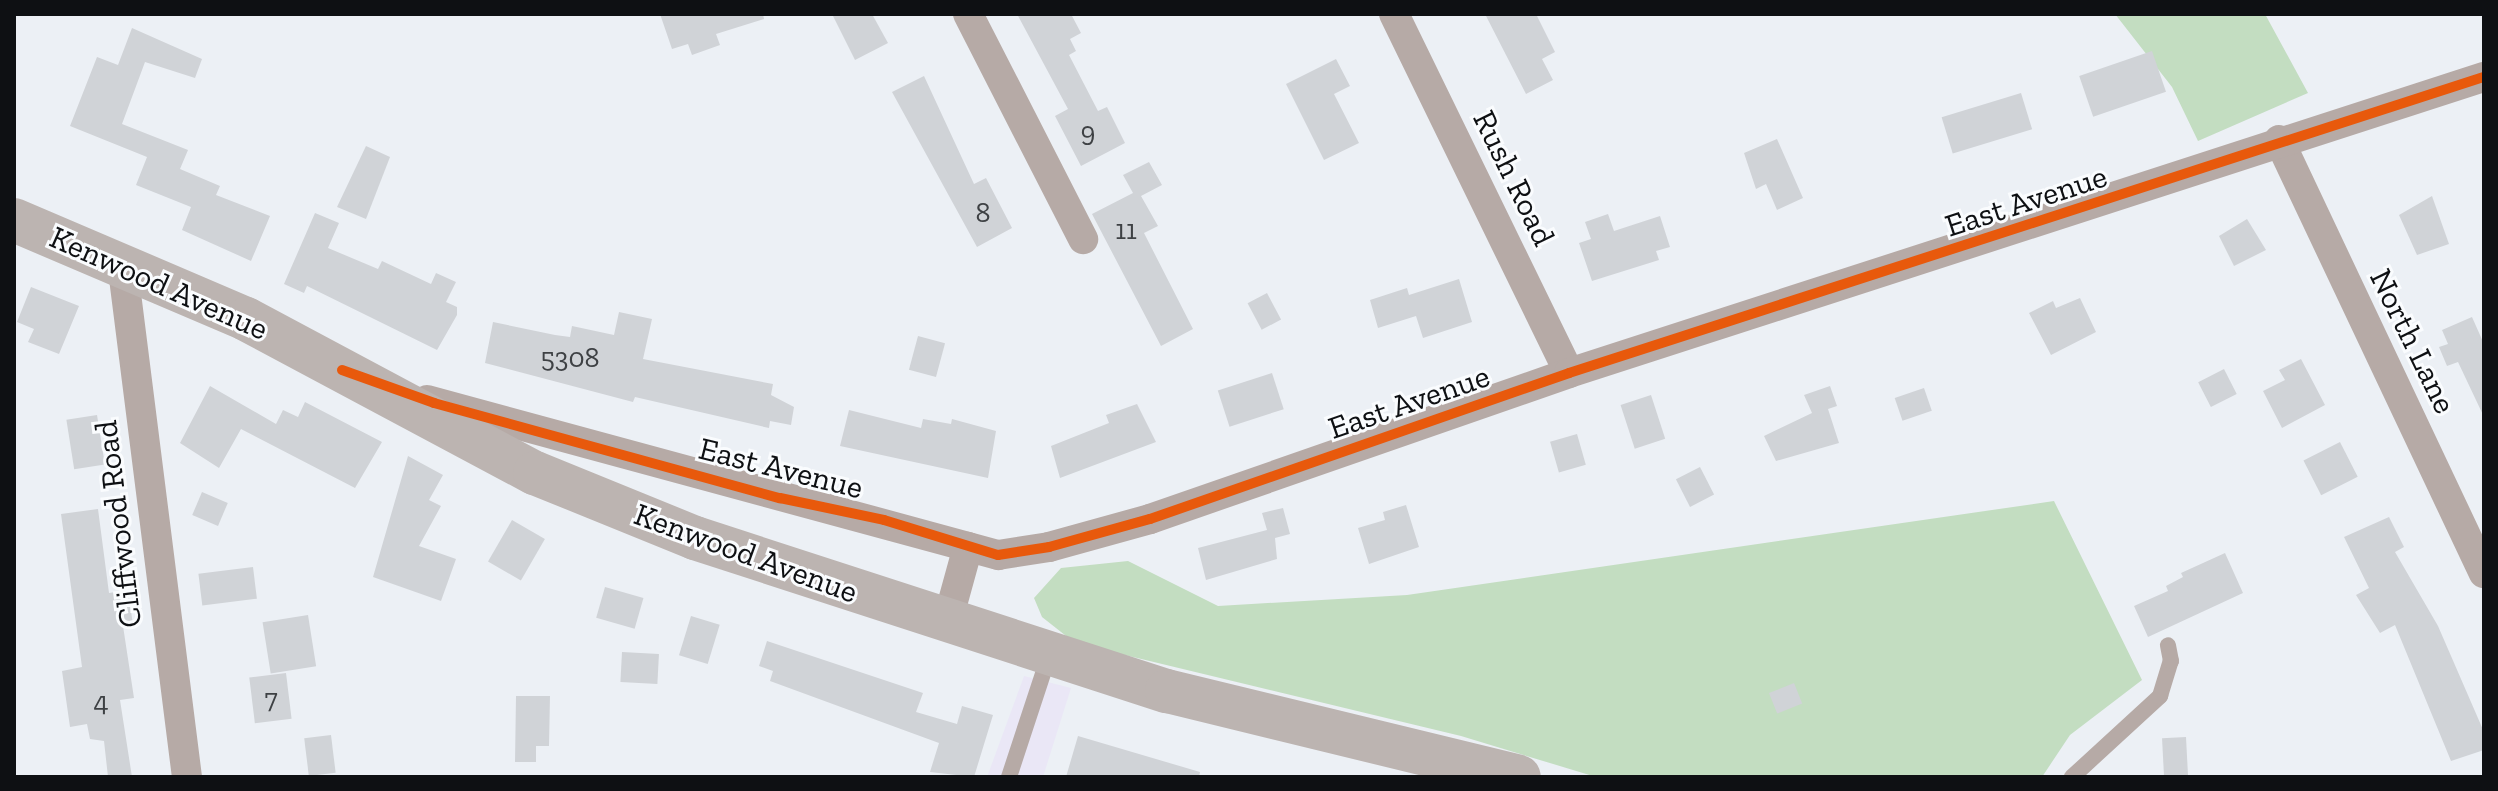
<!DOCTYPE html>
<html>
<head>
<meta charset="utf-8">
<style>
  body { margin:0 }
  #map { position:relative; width:2498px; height:791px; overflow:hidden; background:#ecf0f5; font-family:"Zilla Slab",serif }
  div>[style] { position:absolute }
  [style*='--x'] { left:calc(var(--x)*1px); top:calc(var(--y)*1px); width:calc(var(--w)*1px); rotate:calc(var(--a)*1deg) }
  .education>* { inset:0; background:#eae7f6 }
  .forest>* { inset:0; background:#c3ddc1 }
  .building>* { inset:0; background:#d0d3d7; transform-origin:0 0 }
  .service>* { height:16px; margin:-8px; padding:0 8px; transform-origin:8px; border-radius:8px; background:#b6aaa6 }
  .minor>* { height:30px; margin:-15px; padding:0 15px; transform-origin:15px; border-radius:15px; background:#b6aaa6 }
  .secondary>* { height:44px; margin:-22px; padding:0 22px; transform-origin:22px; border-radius:22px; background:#bcb4b1 }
  .cycleway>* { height:10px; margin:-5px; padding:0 5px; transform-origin:5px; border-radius:5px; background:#e8590c }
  span { translate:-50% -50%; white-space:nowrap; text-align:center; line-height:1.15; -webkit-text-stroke:6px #fafcfe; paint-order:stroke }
  .number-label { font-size:28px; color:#3e4144 }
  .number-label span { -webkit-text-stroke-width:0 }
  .street-label { font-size:32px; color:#0e1013 }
  .frame { position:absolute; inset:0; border:16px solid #0e1013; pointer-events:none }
</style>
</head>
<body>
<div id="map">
  <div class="education">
    <i style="clip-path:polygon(1024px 676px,1071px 688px,1043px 777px,987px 777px)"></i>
  </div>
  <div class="forest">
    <i style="clip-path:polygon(2115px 14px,2265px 14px,2308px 93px,2198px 141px,2172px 87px)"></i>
    <i style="clip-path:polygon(2054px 501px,2142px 680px,2070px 735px,2042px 777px,1596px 777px,1461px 736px,1075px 643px,1042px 617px,1034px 598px,1061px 568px,1128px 561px,1218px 606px,1407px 595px)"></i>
  </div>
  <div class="building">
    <i style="clip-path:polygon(660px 14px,763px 14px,764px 19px,716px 34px,720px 45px,692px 55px,688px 44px,672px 49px)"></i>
    <i style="clip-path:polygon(832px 14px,872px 14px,888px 43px,855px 60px)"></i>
    <i style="clip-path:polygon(1017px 14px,1071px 14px,1081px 33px,1070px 39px,1076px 51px,1069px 55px,1098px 111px,1107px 107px,1125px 143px,1081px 166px,1055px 116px,1068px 109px)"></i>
    <i style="clip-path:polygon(1485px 14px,1536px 14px,1555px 52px,1542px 59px,1553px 80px,1526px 94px)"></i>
    <i style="clip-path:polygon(132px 28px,202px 59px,195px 78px,145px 62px,122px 124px,188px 150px,180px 169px,220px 186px,216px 195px,270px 216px,251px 261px,182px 230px,191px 207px,136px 185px,147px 157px,70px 126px,97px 57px,118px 65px)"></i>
    <i style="left:2152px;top:51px;width:43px;height:77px;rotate:71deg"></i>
    <i style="clip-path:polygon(1336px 59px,1350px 86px,1334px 94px,1359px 143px,1324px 160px,1286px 84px)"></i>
    <i style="clip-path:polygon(924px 76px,974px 184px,986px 178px,1012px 228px,977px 247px,892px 92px)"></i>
    <i style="left:2021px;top:93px;width:38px;height:83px;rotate:73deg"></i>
    <i style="clip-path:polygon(1777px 139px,1803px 198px,1777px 210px,1766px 184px,1756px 189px,1744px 153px)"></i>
    <i style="clip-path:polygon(366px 146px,390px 157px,366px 219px,337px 207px)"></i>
    <i style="clip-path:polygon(1149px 162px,1162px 185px,1141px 196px,1158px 226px,1144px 233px,1193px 329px,1161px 346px,1092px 214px,1133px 193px,1123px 175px)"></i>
    <i style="clip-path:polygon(2432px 196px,2449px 244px,2417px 255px,2399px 215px)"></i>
    <i style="clip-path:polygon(315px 213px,339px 223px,328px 248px,378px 269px,382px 261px,431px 284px,436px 273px,456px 282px,446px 302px,457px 307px,457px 315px,437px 350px,307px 286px,304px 293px,284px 284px)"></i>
    <i style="clip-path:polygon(1608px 214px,1614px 231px,1660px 216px,1670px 247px,1656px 251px,1659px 260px,1592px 281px,1579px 243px,1591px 239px,1585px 222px)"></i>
    <i style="clip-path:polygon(2247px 219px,2266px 250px,2234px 266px,2219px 236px)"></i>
    <i style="clip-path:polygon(1459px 279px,1472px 322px,1423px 338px,1416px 316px,1378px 328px,1370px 300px,1407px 288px,1409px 295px)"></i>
    <i style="clip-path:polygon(31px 287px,79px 306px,59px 354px,28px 342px,34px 329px,17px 322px)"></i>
    <i style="left:1267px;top:293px;width:30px;height:22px;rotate:62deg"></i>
    <i style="clip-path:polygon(2080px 298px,2096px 332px,2051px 355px,2029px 313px,2053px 301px,2056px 308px)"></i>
    <i style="clip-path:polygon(619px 312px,652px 319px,643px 359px,773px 384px,771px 395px,794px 407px,791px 425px,770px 421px,769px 428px,635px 397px,633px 402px,485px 363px,493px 322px,555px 335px,570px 337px,572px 326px,614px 335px)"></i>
    <i style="clip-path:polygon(2472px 317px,2484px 344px,2484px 417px,2458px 362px,2447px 366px,2439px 347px,2448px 344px,2442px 330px)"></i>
    <i style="left:918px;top:336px;width:28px;height:35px;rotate:15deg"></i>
    <i style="clip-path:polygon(2301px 359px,2325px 405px,2282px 428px,2263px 391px,2285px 380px,2279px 370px)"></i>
    <i style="left:2224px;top:369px;width:28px;height:29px;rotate:63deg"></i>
    <i style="left:1272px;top:373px;width:38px;height:57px;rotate:72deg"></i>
    <i style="clip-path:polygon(210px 386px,276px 424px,283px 410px,298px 417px,305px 402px,382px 442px,355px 488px,241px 429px,219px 468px,180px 443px)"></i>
    <i style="clip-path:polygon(1830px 386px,1837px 406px,1828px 409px,1839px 443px,1776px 461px,1764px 436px,1812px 413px,1804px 395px)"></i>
    <i style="left:1924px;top:388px;width:24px;height:31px;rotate:71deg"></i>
    <i style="left:1651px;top:395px;width:46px;height:32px;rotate:72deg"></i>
    <i style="clip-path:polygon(1137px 404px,1156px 442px,1060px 478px,1051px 446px,1109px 423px,1106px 415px)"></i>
    <i style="clip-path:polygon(849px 410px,921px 428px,923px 419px,951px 424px,952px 419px,996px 431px,988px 478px,840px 446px)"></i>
    <i style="left:97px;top:415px;width:50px;height:31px;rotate:81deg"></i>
    <i style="left:1577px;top:434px;width:32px;height:28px;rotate:74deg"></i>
    <i style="left:2340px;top:442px;width:39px;height:41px;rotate:63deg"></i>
    <i style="clip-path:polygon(408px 456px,443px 475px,429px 500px,441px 506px,419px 546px,456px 559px,441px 601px,373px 577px)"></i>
    <i style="left:1700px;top:467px;width:31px;height:27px;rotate:63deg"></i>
    <i style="left:202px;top:492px;width:28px;height:25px;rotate:23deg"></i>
    <i style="clip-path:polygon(1406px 505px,1419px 547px,1369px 564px,1358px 528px,1385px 520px,1383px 512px)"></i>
    <i style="clip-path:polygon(1283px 508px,1290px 534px,1275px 538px,1277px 559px,1206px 580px,1198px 548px,1267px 530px,1262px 513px)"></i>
    <i style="clip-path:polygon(98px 509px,109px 593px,128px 590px,133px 625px,123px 626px,134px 698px,120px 700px,132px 777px,108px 777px,104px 741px,90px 739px,87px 724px,70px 727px,62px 671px,82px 667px,61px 514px)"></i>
    <i style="clip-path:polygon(2389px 517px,2404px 547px,2395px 552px,2438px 626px,2484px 732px,2484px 750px,2451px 761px,2395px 625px,2380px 633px,2356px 595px,2369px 588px,2344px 537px)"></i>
    <i style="left:512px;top:520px;width:38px;height:48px;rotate:30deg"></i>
    <i style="clip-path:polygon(2225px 553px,2243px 593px,2148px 637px,2134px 606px,2168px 591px,2166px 586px,2183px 577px,2181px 573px)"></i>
    <i style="left:253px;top:567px;width:32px;height:55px;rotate:83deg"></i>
    <i style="left:605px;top:587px;width:40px;height:32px;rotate:16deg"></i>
    <i style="left:308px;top:615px;width:52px;height:46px;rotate:81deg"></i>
    <i style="left:691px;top:616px;width:30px;height:41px;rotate:17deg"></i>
    <i style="clip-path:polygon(767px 641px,923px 693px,916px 712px,957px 724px,962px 706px,993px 715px,974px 777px,930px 772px,939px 743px,770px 681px,773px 671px,759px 666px)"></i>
    <i style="left:622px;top:652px;width:37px;height:30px;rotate:3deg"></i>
    <i style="left:286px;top:673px;width:46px;height:37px;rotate:83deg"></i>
    <i style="left:1794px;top:683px;width:22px;height:27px;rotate:68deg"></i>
    <i style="clip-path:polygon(516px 696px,550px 696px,549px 746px,536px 746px,536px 762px,515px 762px)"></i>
    <i style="left:331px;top:735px;width:38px;height:27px;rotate:83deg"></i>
    <i style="clip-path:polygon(1078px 736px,1200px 772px,1199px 777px,1066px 777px)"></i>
    <i style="left:2186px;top:737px;width:40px;height:24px;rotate:87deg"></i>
  </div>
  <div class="service">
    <i style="--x:1009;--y:777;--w:128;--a:-71.8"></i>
    <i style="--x:2072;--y:777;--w:120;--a:-42.6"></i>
    <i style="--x:2160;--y:696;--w:37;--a:-73"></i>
    <i style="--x:2171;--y:661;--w:16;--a:-101"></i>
  </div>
  <div class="minor">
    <i style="--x:968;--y:14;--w:253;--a:62.9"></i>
    <i style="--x:1394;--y:14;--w:399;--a:64"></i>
    <i style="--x:2279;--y:140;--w:479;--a:64.7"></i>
    <i style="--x:122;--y:262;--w:519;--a:82.81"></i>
    <i style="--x:427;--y:400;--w:592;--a:15.19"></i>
    <i style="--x:998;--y:555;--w:52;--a:-8.9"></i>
    <i style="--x:1049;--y:547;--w:105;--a:-15.5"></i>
    <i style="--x:1150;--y:519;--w:444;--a:-19.2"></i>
    <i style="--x:1569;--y:373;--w:962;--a:-17.93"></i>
    <i style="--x:947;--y:623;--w:79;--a:-74.6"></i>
  </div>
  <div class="secondary">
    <i style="--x:14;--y:220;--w:252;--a:23.1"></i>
    <i style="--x:246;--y:319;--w:327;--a:28.1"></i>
    <i style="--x:535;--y:473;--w:173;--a:22.1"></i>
    <i style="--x:695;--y:538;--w:496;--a:18"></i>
    <i style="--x:1167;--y:691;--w:362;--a:13.7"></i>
  </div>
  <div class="cycleway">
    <i style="--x:342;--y:370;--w:98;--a:19.7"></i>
    <i style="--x:434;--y:403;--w:359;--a:15.4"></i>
    <i style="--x:780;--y:498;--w:106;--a:11.9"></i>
    <i style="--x:884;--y:520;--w:119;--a:17.1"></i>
    <i style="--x:998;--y:555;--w:52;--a:-8.9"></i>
    <i style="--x:1049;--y:547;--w:105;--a:-15.5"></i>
    <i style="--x:1150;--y:519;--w:444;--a:-19.2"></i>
    <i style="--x:1569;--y:373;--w:962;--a:-17.93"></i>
  </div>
  <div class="number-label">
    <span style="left:1088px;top:132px">9</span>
    <span style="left:983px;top:213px">8</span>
    <span style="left:1126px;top:230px">11</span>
    <span style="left:570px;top:358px">5308</span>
    <span style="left:271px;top:699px">7</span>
    <span style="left:101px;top:702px">4</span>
  </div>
  <div class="street-label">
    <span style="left:1514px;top:178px;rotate:64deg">Rush Road</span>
    <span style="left:2026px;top:201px;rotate:-18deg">East Avenue</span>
    <span style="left:159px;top:283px;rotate:24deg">Kenwood Avenue</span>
    <span style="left:2413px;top:341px;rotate:64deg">North Lane</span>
    <span style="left:1409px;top:402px;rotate:-19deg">East Avenue</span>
    <span style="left:781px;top:468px;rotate:14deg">East Avenue</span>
    <span style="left:118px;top:524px;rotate:-97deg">Cliffwood Road</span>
    <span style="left:746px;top:553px;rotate:20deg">Kenwood Avenue</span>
  </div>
  <div class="frame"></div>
</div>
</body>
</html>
